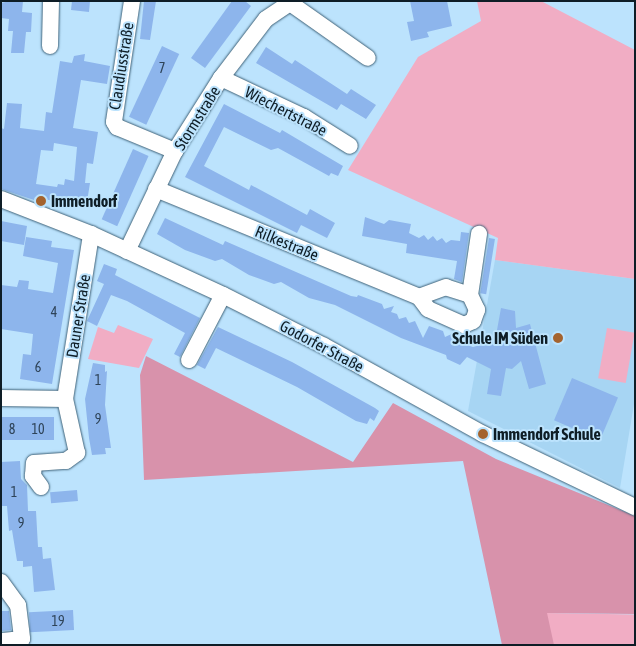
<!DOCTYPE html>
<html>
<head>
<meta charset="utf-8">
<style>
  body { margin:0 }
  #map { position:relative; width:636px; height:646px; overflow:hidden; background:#bce3fd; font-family:"Asap Condensed",sans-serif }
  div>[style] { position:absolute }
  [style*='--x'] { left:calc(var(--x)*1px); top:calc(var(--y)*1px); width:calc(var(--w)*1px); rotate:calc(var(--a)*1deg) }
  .built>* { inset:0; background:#a7d5f3 }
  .green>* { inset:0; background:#f1adc4; transform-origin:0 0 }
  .forest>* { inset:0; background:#d892ab }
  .building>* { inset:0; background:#8db5ec; transform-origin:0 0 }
  .roads { filter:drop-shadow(0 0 1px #3f6278) drop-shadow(0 0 1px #3f6278) }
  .minor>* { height:16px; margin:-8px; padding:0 8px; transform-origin:8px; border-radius:8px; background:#fff }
  .dots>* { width:14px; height:14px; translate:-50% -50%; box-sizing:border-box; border:2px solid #bce3fd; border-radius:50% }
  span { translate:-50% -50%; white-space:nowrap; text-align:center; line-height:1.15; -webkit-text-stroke:4px #bce3fd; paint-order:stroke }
  .number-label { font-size:14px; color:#2e4358 }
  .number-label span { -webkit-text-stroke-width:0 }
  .street-label { font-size:16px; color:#0e1d26 }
  .poi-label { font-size:16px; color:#0e1d26; font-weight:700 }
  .left { translate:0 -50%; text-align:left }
  .right { translate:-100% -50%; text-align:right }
  .frame { position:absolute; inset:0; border:2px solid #0e1d26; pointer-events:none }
</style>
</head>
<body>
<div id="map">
  <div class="built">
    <i style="clip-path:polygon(495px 260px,635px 279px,635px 398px,620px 488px,468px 411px)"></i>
  </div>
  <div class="green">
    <i style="clip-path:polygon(477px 1px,541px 1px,635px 50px,635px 279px,495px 260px,498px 238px,348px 170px,418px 57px,481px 21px)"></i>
    <i style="clip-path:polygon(118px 325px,153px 339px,139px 368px,88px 359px,98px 327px,114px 333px)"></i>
    <i style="left:607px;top:328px;width:28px;height:51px;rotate:10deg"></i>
    <i style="left:547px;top:613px;width:88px;height:33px;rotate:1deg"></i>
  </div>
  <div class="forest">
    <i style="clip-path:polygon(146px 356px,353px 462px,393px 403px,496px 459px,635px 516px,635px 614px,547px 613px,554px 645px,502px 645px,463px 461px,144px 480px,140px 375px)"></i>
  </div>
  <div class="building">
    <i style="clip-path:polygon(10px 1px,23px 1px,22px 12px,32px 13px,31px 32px,26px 32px,24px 53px,11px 53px,13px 31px,8px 31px,9px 19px,1px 18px,1px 3px)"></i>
    <i style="clip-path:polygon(72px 1px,90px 1px,89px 12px,71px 10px)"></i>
    <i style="clip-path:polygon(144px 1px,156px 1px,150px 40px,140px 39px)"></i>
    <i style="clip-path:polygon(232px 1px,245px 1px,251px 6px,205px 68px,191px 58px)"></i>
    <i style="clip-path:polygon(410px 1px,447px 1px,452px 26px,427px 32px,429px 37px,411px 41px,407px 22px,414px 21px)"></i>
    <i style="left:162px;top:46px;width:19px;height:78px;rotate:25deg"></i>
    <i style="clip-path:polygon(266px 47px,292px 64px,295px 60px,347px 94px,351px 89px,376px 105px,366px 119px,341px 104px,337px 110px,256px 63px)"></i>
    <i style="clip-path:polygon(evenodd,85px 54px,84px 61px,110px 66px,107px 84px,81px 80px,73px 128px,98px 132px,93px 164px,87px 163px,85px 183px,90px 183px,86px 208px,35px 197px,34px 200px,1px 189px,1px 128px,4px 129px,7px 103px,22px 104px,20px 128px,44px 131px,46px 112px,52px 113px,60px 61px,72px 63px,74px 56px,85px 54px,54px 143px,77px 147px,74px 181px,65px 179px,64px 185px,58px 184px,57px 187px,36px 184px,41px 150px,53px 151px,54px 143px)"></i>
    <i style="clip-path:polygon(224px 104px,280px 133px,282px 130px,343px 166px,338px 176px,331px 173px,329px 176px,278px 148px,271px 150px,224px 127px,204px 166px,249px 190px,251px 185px,307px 215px,310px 209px,335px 223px,327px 238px,301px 225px,297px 233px,185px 177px)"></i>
    <i style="left:133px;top:149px;width:17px;height:77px;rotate:24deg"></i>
    <i style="clip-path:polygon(365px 217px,384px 224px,389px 220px,411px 224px,409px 233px,419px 238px,424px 235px,428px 240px,433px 236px,437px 241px,442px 238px,446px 243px,451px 240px,460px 241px,461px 232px,469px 233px,462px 282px,454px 279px,457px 261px,406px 253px,407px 244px,362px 236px)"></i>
    <i style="clip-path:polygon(165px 218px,223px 245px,225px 241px,351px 296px,357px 297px,358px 295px,382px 304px,384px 309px,394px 306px,391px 312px,397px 314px,399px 319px,406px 317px,409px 323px,415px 321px,423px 338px,429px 326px,443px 331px,445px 337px,456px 332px,452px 340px,473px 347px,495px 341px,501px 308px,515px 311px,516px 328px,530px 324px,546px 384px,529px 389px,521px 361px,512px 369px,506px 368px,501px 396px,487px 394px,491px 369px,467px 357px,460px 365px,447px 359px,446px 355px,401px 338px,335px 305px,309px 298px,281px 282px,274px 284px,249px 275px,222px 259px,215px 261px,185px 250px,157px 234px)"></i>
    <i style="clip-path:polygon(1px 221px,27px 226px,24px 245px,1px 241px)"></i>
    <i style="clip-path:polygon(26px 237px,52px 241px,51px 247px,74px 250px,52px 384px,20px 379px,23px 354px,31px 355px,33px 334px,1px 329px,1px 285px,17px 287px,19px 280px,29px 281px,28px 289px,53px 293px,58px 263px,23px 256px)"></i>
    <i style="left:489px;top:238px;width:6px;height:56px;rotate:9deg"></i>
    <i style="clip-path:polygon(104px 264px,117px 269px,115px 275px,200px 318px,180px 357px,174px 354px,185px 333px,127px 301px,111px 295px,97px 326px,87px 321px,104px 284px,97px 281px)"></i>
    <i style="clip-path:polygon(218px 327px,292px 362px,375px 408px,379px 411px,374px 421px,370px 418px,367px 424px,356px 421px,297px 387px,216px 348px,205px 369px,197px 365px)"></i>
    <i style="clip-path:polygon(93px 363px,105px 365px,105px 372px,107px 371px,105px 405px,111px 448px,105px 448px,106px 454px,92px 455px,89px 438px,85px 399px)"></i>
    <i style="left:572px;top:378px;width:50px;height:46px;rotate:23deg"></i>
    <i style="left:54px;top:417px;width:23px;height:53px;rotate:90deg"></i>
    <i style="clip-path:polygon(20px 461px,21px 479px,27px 485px,28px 511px,36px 511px,38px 547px,42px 547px,43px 559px,51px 558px,55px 590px,34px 592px,32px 566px,23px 567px,23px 561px,17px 561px,12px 530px,9px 531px,7px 506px,1px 506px,1px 462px)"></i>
    <i style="left:77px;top:490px;width:11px;height:27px;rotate:85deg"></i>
    <i style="left:73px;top:610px;width:20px;height:44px;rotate:87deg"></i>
    <i style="clip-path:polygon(1px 611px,9px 611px,11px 630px,1px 631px)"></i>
  </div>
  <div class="roads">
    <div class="minor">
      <i style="--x:132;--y:1;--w:122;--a:98.5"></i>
      <i style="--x:114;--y:122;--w:6;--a:59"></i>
      <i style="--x:117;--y:127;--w:63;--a:22.5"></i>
      <i style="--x:50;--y:46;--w:45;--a:-88.7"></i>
      <i style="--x:221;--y:78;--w:92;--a:25.2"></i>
      <i style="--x:304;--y:117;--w:54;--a:32.2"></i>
      <i style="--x:156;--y:189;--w:284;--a:22.3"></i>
      <i style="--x:419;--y:297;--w:15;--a:53"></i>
      <i style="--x:428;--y:309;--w:39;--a:24"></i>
      <i style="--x:464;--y:325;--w:10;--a:-24"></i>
      <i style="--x:473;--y:321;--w:12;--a:-70"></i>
      <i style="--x:477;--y:310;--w:17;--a:-115"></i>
      <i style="--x:470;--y:295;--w:25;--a:-162"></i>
      <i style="--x:446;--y:287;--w:29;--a:160"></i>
      <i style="--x:1;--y:199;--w:97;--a:21.3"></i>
      <i style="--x:91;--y:234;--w:145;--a:24.8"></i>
      <i style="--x:223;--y:295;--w:113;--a:26.8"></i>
      <i style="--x:324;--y:346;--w:182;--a:29"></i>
      <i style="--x:483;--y:434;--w:169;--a:25.7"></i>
      <i style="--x:127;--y:251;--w:111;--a:-64.4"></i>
      <i style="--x:175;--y:151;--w:86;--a:-57.8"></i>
      <i style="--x:221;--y:78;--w:74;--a:-52.7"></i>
      <i style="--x:266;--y:19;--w:29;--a:-34"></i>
      <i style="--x:290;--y:3;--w:95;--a:35.2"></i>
      <i style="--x:470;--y:295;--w:62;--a:-81.6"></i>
      <i style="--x:189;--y:360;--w:73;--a:-62.4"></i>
      <i style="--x:1;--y:398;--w:64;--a:0.9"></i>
      <i style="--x:41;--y:487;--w:14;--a:-126"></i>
      <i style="--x:33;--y:476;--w:13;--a:-86"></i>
      <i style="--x:34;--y:463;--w:32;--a:-4"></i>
      <i style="--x:66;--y:461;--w:14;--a:-36"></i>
      <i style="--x:77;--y:453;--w:55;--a:-102.5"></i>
      <i style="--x:65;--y:399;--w:167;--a:-81"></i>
      <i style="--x:1;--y:582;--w:29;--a:54"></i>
      <i style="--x:18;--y:605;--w:34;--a:83"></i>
      <i style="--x:22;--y:639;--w:19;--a:174"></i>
    </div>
  </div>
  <div class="dots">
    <i style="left:41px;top:201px;background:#a4632e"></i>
    <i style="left:558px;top:338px;background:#a4632e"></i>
    <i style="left:483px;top:434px;background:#a4632e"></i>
  </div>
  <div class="number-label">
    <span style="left:162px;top:68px">7</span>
    <span style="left:54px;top:312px">4</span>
    <span style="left:38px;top:367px">6</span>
    <span style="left:98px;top:380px">1</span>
    <span style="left:98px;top:419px">9</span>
    <span style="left:12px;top:429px">8</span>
    <span style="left:38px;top:429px">10</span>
    <span style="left:14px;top:492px">1</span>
    <span style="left:21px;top:523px">9</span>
    <span style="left:58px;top:621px">19</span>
  </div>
  <div class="street-label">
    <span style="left:121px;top:66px;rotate:-81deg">Claudiusstraße</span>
    <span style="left:286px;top:111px;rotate:27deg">Wiechertstraße</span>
    <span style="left:197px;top:118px;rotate:-58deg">Stormstraße</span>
    <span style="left:287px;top:243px;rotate:22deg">Rilkestraße</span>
    <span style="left:78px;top:316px;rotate:-81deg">Dauner Straße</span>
    <span style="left:322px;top:346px;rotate:28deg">Godorfer Straße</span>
  </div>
  <div class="poi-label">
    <span class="left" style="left:51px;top:201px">Immendorf</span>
    <span class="right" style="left:548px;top:338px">Schule IM Süden</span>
    <span class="left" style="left:493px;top:434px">Immendorf Schule</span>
  </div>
  <div class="frame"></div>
</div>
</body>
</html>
